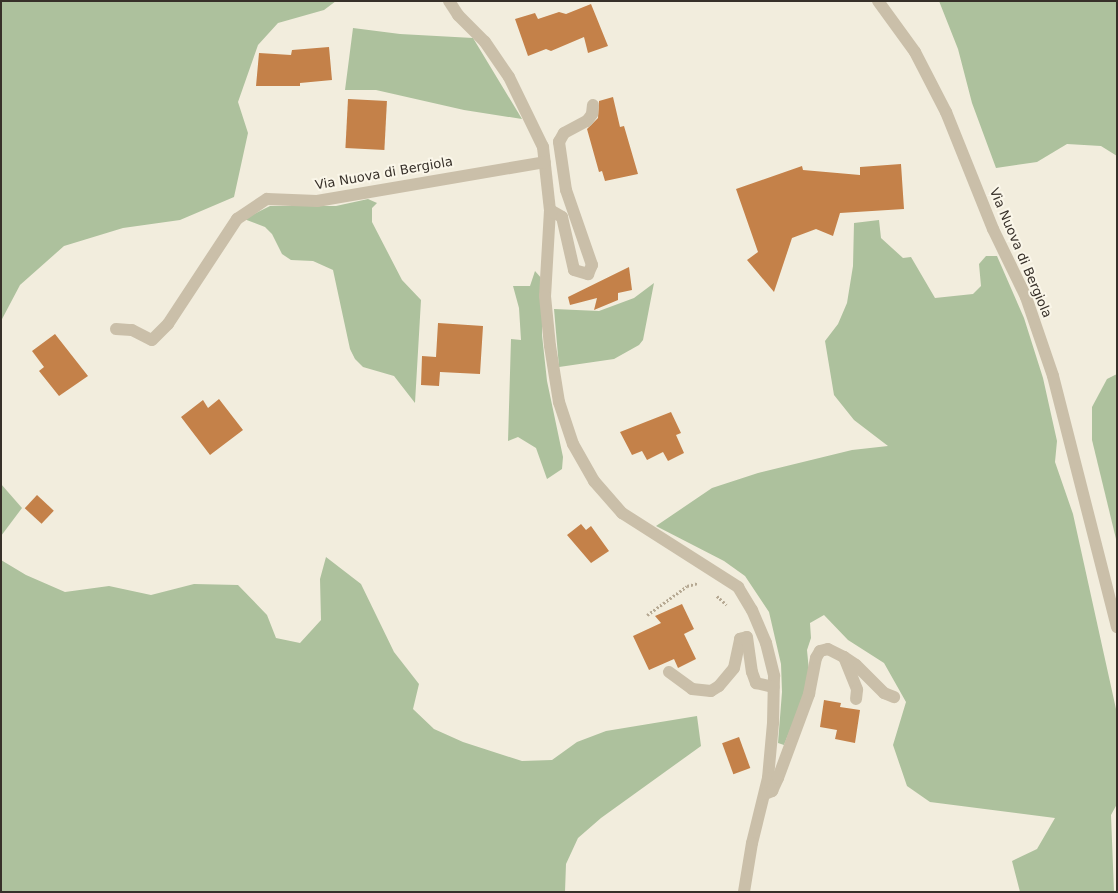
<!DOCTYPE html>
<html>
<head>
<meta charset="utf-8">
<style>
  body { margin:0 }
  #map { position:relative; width:1118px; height:893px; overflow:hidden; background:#f2eddd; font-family:"DejaVu Sans",sans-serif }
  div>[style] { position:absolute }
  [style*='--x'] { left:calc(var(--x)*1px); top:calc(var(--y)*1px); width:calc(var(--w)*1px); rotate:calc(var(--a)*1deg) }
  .green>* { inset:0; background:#adc19d }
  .building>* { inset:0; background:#c48149; transform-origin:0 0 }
  .path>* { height:2.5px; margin-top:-1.25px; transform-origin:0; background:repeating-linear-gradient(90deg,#b6a993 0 2px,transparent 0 4px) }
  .minor>* { height:12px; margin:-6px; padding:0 6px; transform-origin:6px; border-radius:6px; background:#cabfa9 }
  span { translate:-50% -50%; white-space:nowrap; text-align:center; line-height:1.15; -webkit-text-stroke:4px #faf6e9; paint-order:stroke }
  .street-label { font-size:13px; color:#373029 }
  .frame { position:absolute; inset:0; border:2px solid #373029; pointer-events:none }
</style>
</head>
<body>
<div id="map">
  <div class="green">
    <i style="clip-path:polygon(1px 1px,336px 1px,324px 10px,278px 23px,258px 45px,238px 102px,248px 133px,234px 197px,180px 220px,123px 228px,64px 246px,20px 285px,1px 321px)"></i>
    <i style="clip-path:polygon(939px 1px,1117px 1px,1117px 156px,1101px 146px,1067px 144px,1037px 162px,996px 168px,972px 103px,958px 49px)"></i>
    <i style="clip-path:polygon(353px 28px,400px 34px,473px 38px,522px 119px,464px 110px,376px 90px,345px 90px)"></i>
    <i style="clip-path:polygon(368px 199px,377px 203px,372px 208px,372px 222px,402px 280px,421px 300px,415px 403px,394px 376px,363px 367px,355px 359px,350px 349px,333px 270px,313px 261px,291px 260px,282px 254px,272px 234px,265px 227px,244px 219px,270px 206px,336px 206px)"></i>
    <i style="clip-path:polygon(879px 220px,881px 238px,903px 258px,911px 257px,935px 298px,973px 294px,981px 286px,979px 264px,986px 256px,997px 256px,1024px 318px,1043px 378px,1057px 441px,1055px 462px,1073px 514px,1116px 709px,1117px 804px,1111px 815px,1114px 892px,1020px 892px,1012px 861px,1037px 849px,1055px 818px,930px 802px,907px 786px,893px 745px,906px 702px,884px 663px,848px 640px,824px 615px,810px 623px,811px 638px,807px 650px,809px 671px,802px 700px,784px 745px,778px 743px,782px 692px,781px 664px,769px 612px,745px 576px,724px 561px,656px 526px,712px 488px,758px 473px,852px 450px,888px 446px,854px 420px,834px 395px,825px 341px,838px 324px,847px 303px,853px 266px,854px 223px)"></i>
    <i style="clip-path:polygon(535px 271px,542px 279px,542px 335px,547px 381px,563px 457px,562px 469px,547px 479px,536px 448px,518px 437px,508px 441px,511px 339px,521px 340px,519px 308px,513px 286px,530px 286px)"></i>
    <i style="clip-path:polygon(654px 283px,643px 340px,639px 345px,614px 359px,559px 367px,554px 309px,599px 311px,634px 298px)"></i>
    <i style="clip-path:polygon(1117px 374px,1117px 543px,1092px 440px,1092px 407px,1107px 379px)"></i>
    <i style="clip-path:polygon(1px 484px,22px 508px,1px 536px)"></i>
    <i style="clip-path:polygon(326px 557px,361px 584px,394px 652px,419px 684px,413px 709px,434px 729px,463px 742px,522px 761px,552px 760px,577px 742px,606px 731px,697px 716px,701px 746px,601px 818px,578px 838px,566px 864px,565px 892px,1px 892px,1px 560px,26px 575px,65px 592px,109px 586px,151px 595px,194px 584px,238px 585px,267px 615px,276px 638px,300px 643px,321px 620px,320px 579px)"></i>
  </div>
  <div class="building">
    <i style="clip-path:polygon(591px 4px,608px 46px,588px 53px,584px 37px,551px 51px,546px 49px,528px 56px,515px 19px,535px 13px,538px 19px,559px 12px,566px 14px)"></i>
    <i style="clip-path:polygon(329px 47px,332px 80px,300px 83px,300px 86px,256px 86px,259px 53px,291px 55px,292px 50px)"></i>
    <i style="clip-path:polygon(613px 97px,620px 127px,624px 126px,638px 174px,605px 181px,602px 171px,599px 172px,587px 129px,598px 118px,599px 101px)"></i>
    <i style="left:348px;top:99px;width:39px;height:49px;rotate:3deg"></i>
    <i style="clip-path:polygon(901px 164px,904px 209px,840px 213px,833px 236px,816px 229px,792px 238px,774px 292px,747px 260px,758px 252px,736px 189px,802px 166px,803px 170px,860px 175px,860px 167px)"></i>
    <i style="clip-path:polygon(629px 267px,632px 290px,618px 293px,618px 300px,594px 310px,597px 298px,570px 305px,568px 297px)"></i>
    <i style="clip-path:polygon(438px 323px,483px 326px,480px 374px,440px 372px,439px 386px,421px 385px,422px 356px,436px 357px)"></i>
    <i style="clip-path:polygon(55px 334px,88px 376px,59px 396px,39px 371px,44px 367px,32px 351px)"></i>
    <i style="clip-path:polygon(219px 399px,243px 430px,210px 455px,181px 417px,203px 400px,208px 408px)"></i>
    <i style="clip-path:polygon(671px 412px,681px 433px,676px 435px,684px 453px,668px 461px,663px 452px,647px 460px,642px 451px,632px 455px,620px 432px)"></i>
    <i style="left:37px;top:495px;width:23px;height:18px;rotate:43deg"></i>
    <i style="clip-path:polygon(581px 524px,586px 530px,591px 526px,609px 551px,591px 563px,567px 535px)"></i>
    <i style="clip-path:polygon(682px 604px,694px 629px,684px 634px,696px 659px,678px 668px,674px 659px,649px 670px,633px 636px,661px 623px,655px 616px)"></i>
    <i style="clip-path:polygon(824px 700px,841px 703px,840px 707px,860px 710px,855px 743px,835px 739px,837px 730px,820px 727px)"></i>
    <i style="left:739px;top:737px;width:33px;height:18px;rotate:70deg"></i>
  </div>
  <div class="path">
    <i style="--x:717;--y:596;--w:13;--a:42"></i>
    <i style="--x:647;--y:615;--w:49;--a:-35.9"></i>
    <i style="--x:687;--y:586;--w:11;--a:-15"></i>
  </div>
  <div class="minor">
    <i style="--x:449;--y:1;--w:17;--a:57"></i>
    <i style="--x:458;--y:15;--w:38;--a:45"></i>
    <i style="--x:485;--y:42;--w:42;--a:55.6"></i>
    <i style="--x:509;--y:77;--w:78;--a:64.1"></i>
    <i style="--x:543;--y:147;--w:63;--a:83.7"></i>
    <i style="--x:550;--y:210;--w:86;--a:93.3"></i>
    <i style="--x:545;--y:296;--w:50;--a:84.3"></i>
    <i style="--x:550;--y:346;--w:57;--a:80.9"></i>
    <i style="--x:559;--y:402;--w:44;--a:71.6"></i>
    <i style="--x:573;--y:444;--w:43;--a:60.4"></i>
    <i style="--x:594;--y:481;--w:43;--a:48.8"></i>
    <i style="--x:622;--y:513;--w:138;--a:32.5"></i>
    <i style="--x:738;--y:587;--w:27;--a:59"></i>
    <i style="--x:752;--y:610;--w:36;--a:67"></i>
    <i style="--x:766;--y:643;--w:34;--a:76"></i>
    <i style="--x:774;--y:676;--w:47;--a:91.2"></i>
    <i style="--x:773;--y:723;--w:55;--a:95.2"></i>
    <i style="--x:768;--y:778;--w:67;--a:103.8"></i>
    <i style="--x:752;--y:843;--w:50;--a:99.3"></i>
    <i style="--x:878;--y:1;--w:63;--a:54"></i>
    <i style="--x:915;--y:52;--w:68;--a:62.7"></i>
    <i style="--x:946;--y:112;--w:126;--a:68.1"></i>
    <i style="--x:993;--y:229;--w:76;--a:64.1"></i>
    <i style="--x:1026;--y:297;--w:83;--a:71.1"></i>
    <i style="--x:1053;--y:376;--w:259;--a:75.7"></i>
    <i style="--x:550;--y:210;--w:14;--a:30"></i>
    <i style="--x:562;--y:217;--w:54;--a:77.2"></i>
    <i style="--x:574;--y:270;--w:15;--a:16"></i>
    <i style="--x:588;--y:274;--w:10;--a:-66"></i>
    <i style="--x:592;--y:265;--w:79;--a:-109.1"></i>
    <i style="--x:566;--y:190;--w:49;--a:-98.3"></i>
    <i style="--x:559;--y:142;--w:10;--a:-61"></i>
    <i style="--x:564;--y:133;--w:26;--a:-28"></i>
    <i style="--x:587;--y:121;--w:9;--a:-54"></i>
    <i style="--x:592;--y:114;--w:9;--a:-84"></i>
    <i style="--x:116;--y:329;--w:16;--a:4"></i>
    <i style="--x:132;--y:330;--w:22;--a:27"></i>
    <i style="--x:152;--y:340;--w:23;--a:-45"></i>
    <i style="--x:168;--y:324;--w:126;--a:-56.7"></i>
    <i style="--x:237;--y:219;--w:36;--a:-34"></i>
    <i style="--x:267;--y:199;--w:50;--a:2.3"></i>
    <i style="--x:317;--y:201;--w:231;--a:-9.7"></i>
    <i style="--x:844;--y:657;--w:14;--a:34"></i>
    <i style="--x:856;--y:665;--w:40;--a:45"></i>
    <i style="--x:884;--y:693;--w:11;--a:22"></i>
    <i style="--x:669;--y:672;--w:29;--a:36"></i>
    <i style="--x:692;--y:689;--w:19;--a:6"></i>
    <i style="--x:711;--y:691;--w:9;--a:-32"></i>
    <i style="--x:719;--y:686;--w:23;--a:-50"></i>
    <i style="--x:734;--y:668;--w:30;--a:-78"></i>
    <i style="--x:740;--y:639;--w:7;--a:-16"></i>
    <i style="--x:747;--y:637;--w:35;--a:82"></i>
    <i style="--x:752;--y:672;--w:12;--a:70"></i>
    <i style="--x:756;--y:683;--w:18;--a:13"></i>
    <i style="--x:765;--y:794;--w:8;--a:-23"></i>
    <i style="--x:772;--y:791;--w:14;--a:-65"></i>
    <i style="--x:778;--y:778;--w:90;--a:-69.7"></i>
    <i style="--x:809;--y:694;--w:37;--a:-79"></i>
    <i style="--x:816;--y:658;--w:8;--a:-60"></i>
    <i style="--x:820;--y:651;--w:8;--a:-14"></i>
    <i style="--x:828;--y:649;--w:18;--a:27"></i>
    <i style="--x:844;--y:657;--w:35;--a:68"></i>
    <i style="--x:857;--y:690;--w:9;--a:96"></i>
  </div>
  <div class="street-label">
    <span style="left:384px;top:174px;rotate:-10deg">Via Nuova di Bergiola</span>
    <span style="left:1020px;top:253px;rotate:67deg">Via Nuova di Bergiola</span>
  </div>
  <div class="frame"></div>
</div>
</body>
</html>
